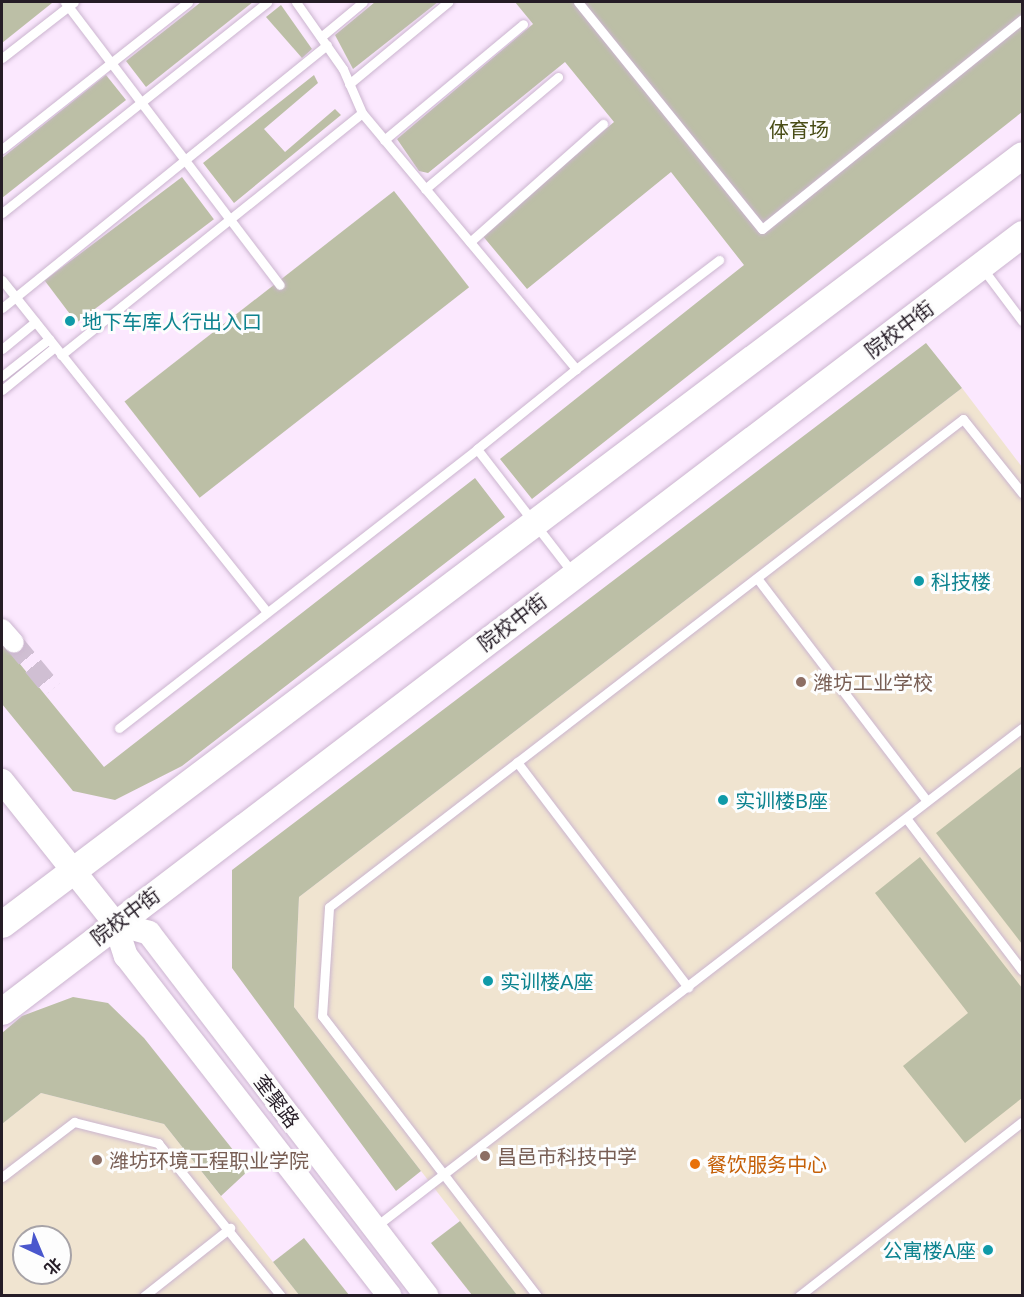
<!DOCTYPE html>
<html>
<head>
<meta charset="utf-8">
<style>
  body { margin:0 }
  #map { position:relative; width:1024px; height:1297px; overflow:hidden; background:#fbe8fe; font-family:Lato,"Noto Sans SC",sans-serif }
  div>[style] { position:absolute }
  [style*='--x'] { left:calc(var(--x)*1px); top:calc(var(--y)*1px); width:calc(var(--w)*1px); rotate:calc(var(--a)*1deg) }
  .education>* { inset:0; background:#f0e4d0 }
  .green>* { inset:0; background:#bcbfa6; transform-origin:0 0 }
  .minor-tunnel>* { height:20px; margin-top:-10px; transform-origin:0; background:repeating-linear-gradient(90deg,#d0bfd3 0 20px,transparent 0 30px) }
  .roads { filter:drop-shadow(0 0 2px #cbb5cf) drop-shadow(0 0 2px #cbb5cf) }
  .service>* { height:9px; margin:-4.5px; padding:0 4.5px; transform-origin:4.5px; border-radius:4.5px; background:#fff }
  .minor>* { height:20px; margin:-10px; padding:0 10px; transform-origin:10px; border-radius:10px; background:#fff }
  .tertiary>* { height:24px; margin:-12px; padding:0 12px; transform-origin:12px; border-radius:12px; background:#fff }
  .secondary>* { height:27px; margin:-13.5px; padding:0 13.5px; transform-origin:13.5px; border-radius:13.5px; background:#fff }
  .dots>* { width:16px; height:16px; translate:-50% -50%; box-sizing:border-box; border:3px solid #fdfdfd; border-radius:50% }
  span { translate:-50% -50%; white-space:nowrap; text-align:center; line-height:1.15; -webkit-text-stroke:6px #fdfdfd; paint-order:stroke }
  .park-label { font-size:20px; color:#494d16 }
  .culture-label { font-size:20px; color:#0d838f }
  .left { translate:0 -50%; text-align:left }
  .right { translate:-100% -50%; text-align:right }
  .street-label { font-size:20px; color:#251c26 }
  .education-label { font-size:20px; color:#785e54 }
  .food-label { font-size:20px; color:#c56008 }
  .frame { position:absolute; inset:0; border:3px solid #251c26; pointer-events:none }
  .north { position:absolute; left:12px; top:1225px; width:60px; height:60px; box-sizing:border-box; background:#fdfdfd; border:2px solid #a7a3a7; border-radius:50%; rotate:136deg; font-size:16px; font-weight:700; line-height:24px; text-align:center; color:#251c26 }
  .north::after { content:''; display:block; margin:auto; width:21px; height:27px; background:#4a57cd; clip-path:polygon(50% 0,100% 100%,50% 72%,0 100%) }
</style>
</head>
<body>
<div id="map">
  <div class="education">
    <i style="clip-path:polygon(962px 388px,1022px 467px,1022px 1295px,517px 1295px,294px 1007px,299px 897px)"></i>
    <i style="clip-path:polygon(evenodd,41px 1093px,164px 1124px,299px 1295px,2px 1296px,2px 1124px,41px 1093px,24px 1237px,60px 1237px,60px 1273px,24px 1273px,24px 1237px)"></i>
  </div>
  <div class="green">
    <i style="clip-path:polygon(2px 2px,51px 2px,52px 3px,2px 43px)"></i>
    <i style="clip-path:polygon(201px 2px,253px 2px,146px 87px,126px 61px)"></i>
    <i style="clip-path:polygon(375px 2px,438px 2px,353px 69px,335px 35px)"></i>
    <i style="clip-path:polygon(515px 2px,1022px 2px,1022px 112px,532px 499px,500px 459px,744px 265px,671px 172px,527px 289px,482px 235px,614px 122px,565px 62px,428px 173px,419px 171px,397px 139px,533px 24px)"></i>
    <i style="clip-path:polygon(281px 5px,312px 49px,302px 58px,266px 17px)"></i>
    <i style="clip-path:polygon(106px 75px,126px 100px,2px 198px,2px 158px)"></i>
    <i style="clip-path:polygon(314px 75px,318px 83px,264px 129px,285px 152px,335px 109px,341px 115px,234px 203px,203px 163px)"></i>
    <i style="left:182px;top:177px;width:53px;height:172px;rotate:53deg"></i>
    <i style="left:394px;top:191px;width:122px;height:342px;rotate:52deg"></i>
    <i style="clip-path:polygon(926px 343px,962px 388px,299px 897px,294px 1007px,421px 1171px,396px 1191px,232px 968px,232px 870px)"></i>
    <i style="clip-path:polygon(475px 478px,505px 517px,182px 766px,115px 800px,73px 791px,2px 704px,2px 642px,104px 767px)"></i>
    <i style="clip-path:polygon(1022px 766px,1022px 944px,936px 833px)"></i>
    <i style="clip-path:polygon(920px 857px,1022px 988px,1022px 1098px,965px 1143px,903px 1066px,968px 1013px,875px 893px)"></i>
    <i style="clip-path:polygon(73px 997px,108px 1003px,144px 1038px,249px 1170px,221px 1196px,164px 1124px,41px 1093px,2px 1124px,2px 1033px,22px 1016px)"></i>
    <i style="clip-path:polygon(460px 1221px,517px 1295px,472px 1295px,431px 1243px)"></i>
    <i style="clip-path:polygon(304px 1238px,349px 1295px,299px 1295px,273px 1262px)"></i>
  </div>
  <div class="minor-tunnel">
    <i style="--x:14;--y:643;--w:60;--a:50.4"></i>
  </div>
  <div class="roads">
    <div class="service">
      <i style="--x:65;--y:2;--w:355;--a:52.8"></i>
      <i style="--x:296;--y:2;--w:82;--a:55"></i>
      <i style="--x:343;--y:69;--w:48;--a:66.6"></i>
      <i style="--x:362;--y:113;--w:334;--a:50.1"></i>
      <i style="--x:576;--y:369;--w:127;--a:141.1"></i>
      <i style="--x:477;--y:449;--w:155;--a:52.3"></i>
      <i style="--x:578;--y:2;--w:292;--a:51"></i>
      <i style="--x:762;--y:229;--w:334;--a:-38.9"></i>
      <i style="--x:322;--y:36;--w:53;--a:-39.7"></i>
      <i style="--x:2;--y:58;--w:91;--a:-37.9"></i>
      <i style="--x:349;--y:84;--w:129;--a:-39.6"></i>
      <i style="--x:384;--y:140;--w:181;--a:-39.8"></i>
      <i style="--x:2;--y:149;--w:237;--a:-38.3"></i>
      <i style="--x:425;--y:189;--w:174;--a:-40.1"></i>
      <i style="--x:2;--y:213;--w:339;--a:-38.5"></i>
      <i style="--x:470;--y:242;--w:178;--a:-41.6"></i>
      <i style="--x:983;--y:269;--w:65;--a:53.1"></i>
      <i style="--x:2;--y:280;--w:423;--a:51.4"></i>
      <i style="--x:2;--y:308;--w:418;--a:-39"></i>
      <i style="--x:2;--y:349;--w:43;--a:-39.3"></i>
      <i style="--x:61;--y:355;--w:386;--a:-38.8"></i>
      <i style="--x:576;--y:369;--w:180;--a:-37.3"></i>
      <i style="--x:2;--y:376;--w:60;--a:-38.2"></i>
      <i style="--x:2;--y:390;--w:68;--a:-39.1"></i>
      <i style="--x:757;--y:578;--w:280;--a:52.7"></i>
      <i style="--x:119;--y:728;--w:454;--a:-37.9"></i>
      <i style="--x:517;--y:762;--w:283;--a:52.8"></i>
      <i style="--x:906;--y:818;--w:191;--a:52.7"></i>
      <i style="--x:2;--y:1177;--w:91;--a:-37.4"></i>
      <i style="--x:74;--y:1122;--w:87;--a:14"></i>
      <i style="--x:158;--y:1143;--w:196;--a:51.2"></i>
      <i style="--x:375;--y:1227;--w:817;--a:-37.64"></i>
      <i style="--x:144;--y:1296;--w:110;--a:-38.3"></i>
      <i style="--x:537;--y:1296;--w:353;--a:-127.5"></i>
      <i style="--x:322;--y:1016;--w:109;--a:-86.3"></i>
      <i style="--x:329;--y:907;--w:800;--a:-37.59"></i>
      <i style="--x:963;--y:419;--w:95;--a:51.4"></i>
      <i style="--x:799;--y:1296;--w:283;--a:-38"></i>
    </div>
    <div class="minor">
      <i style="--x:2;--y:629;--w:18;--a:49"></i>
    </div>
    <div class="tertiary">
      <i style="--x:2;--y:781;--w:181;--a:51.5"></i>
      <i style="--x:115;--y:923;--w:35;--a:72"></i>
      <i style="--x:126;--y:956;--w:430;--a:52.2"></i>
      <i style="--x:115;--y:923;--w:35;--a:16"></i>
      <i style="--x:149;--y:933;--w:457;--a:52.6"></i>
    </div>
    <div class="secondary">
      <i style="--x:2;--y:924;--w:1277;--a:-37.01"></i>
      <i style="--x:2;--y:1011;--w:1282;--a:-37.3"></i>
    </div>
  </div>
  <div class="dots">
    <i style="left:70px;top:321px;background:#0f9aa8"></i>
    <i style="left:919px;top:581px;background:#0f9aa8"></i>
    <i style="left:801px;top:682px;background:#8d6e63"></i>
    <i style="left:723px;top:800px;background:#0f9aa8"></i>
    <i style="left:488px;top:981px;background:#0f9aa8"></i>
    <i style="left:485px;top:1156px;background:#8d6e63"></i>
    <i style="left:97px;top:1160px;background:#8d6e63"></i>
    <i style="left:695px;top:1164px;background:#e8710a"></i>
    <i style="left:988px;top:1250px;background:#0f9aa8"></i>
  </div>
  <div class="park-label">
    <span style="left:799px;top:129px">体育场</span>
  </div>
  <div class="culture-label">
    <span class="left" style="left:82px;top:321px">地下车库人行出入口</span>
    <span class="left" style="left:931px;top:581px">科技楼</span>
    <span class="left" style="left:735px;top:800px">实训楼B座</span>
    <span class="left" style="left:500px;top:981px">实训楼A座</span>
    <span class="right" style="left:976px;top:1250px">公寓楼A座</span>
  </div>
  <div class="street-label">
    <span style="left:899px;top:329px;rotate:-37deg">院校中街</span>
    <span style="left:512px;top:622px;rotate:-37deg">院校中街</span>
    <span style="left:125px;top:916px;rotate:-37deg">院校中街</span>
    <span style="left:277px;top:1101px;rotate:53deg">奎聚路</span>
  </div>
  <div class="education-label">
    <span class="left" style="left:813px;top:682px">潍坊工业学校</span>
    <span class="left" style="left:497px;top:1156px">昌邑市科技中学</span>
    <span class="left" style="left:109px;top:1160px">潍坊环境工程职业学院</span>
  </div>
  <div class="food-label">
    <span class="left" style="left:707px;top:1164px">餐饮服务中心</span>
  </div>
  <div class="frame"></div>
  <div class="north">北</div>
</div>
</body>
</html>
